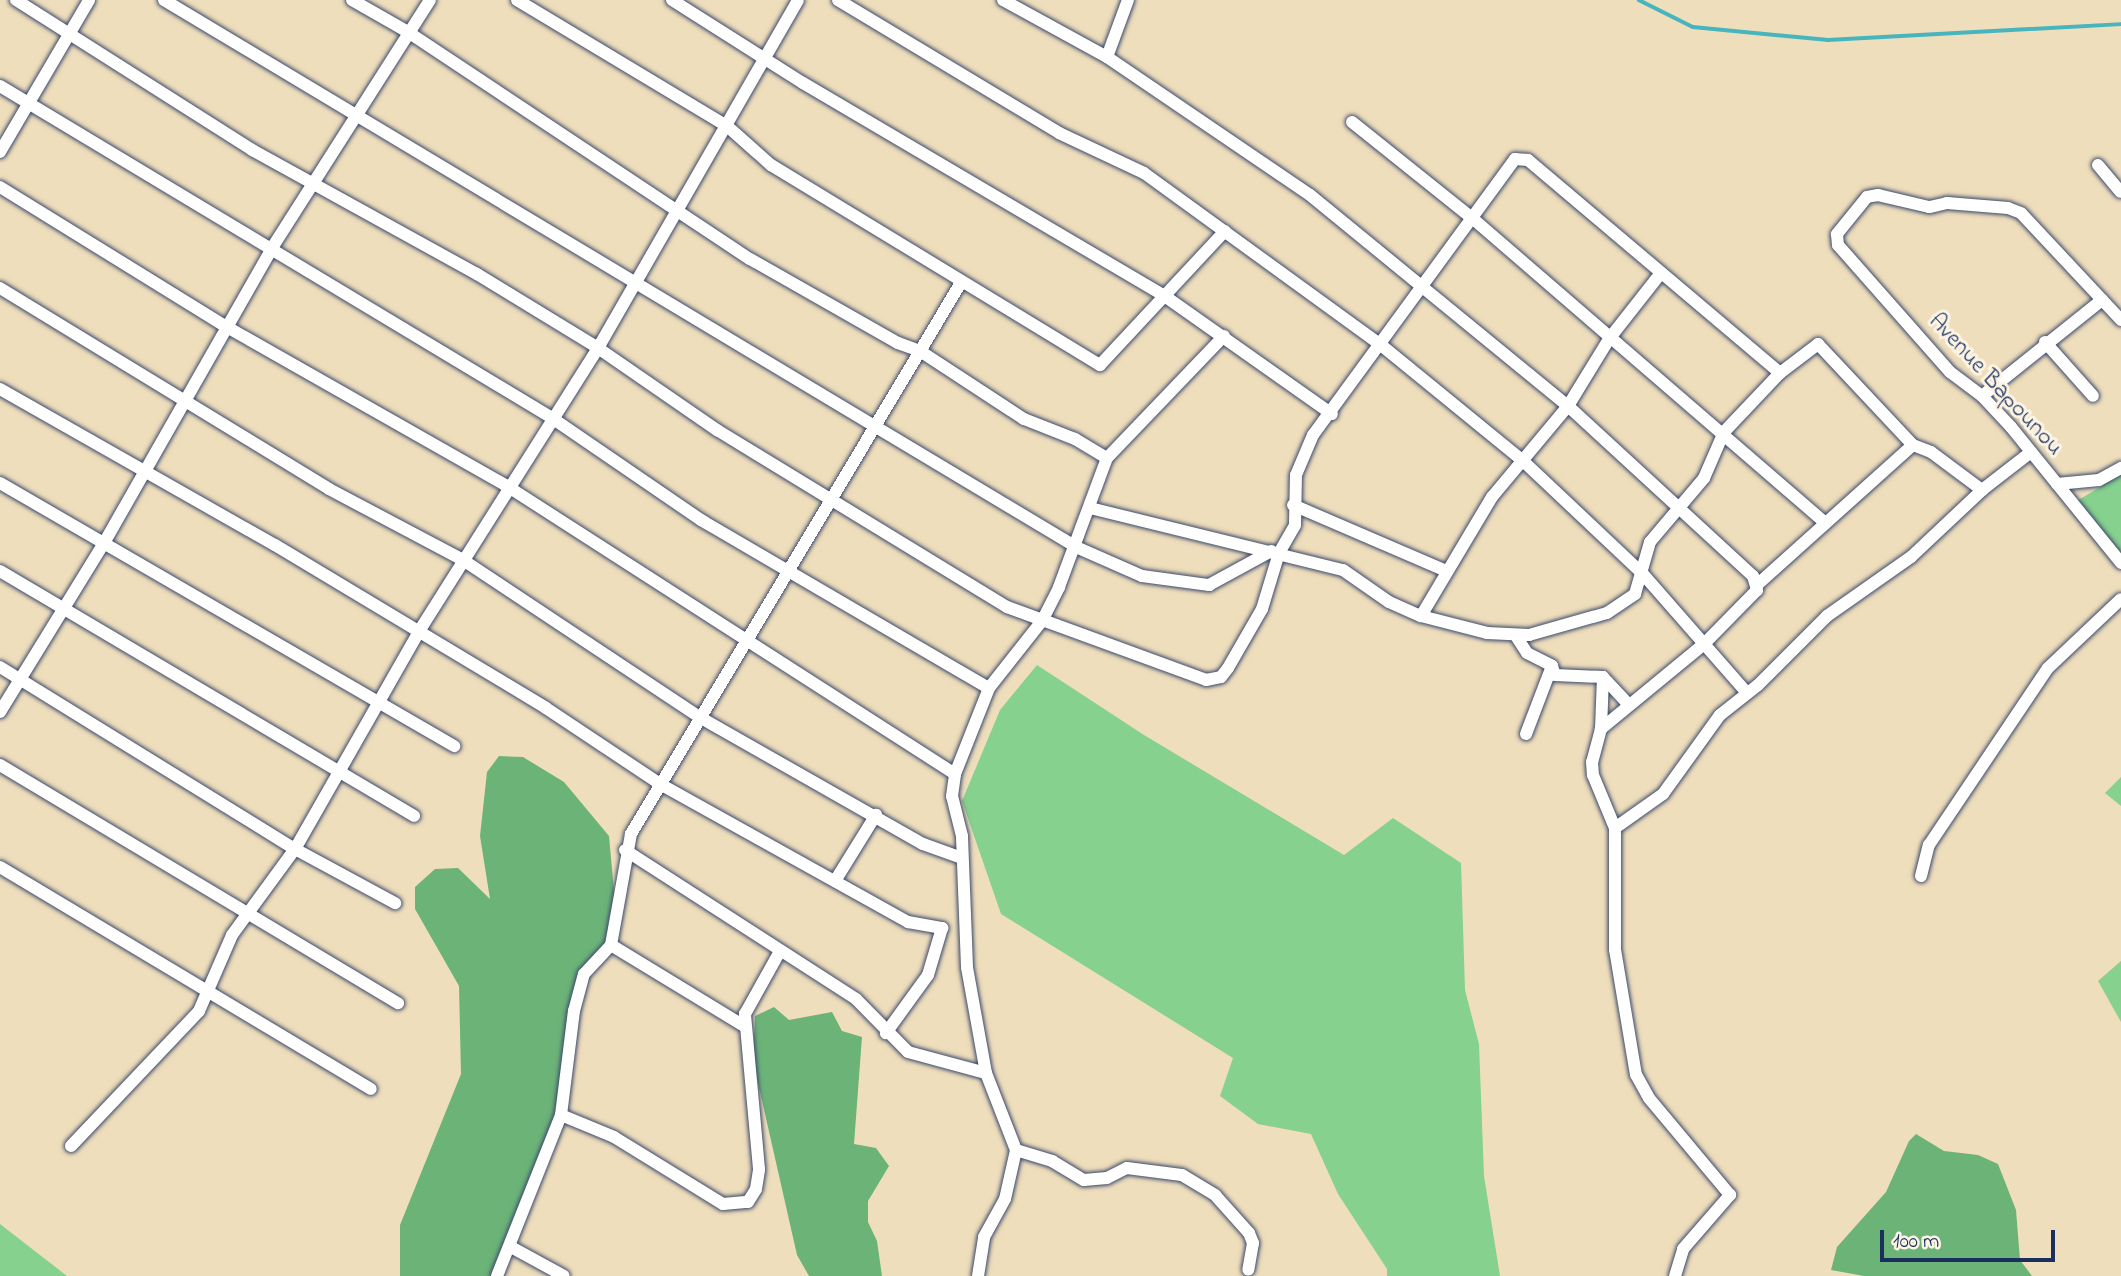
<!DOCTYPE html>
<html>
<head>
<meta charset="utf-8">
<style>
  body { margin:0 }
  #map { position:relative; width:2121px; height:1276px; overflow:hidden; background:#efdebc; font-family:"Indie Flower",sans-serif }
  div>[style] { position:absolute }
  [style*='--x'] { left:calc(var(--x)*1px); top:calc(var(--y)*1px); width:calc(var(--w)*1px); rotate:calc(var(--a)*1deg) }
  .green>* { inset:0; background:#86d18d }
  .forest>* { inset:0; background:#6cb378 }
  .stream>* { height:3.5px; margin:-1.75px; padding:0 1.75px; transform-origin:1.75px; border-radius:1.75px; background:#46b5be }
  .roads { filter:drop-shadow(0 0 2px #3b496c) drop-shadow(0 0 2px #3b496c) }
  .minor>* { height:12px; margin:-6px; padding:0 6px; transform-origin:6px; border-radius:6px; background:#fff }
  span { translate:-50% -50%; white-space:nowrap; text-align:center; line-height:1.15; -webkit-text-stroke:6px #fcf5e5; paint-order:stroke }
  .street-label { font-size:24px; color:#1b2f5e }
  .scale { position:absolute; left:1880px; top:1230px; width:175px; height:32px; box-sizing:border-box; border:4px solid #1b2f5e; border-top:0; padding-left:9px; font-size:21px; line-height:24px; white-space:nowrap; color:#1b2f5e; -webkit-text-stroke:5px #fcf5e5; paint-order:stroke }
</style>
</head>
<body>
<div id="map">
  <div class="green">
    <i style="clip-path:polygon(2121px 474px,2121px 553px,2077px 501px)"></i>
    <i style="clip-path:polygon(1037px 665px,1144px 735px,1344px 855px,1393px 818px,1461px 863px,1465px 990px,1479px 1044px,1484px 1176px,1500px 1276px,1387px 1276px,1387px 1269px,1338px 1194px,1311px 1134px,1258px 1124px,1220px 1096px,1233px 1058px,1001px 914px,962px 801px,1000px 710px)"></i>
    <i style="clip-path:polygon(2121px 777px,2121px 806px,2105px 793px)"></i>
    <i style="clip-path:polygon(2121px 961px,2121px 1022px,2098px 981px)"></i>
    <i style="clip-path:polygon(0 1224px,67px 1276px,0 1276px)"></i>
  </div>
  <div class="forest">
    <i style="clip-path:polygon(499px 756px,523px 757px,564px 782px,609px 836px,615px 902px,604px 946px,570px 1023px,556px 1117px,492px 1276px,400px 1276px,400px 1225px,461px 1074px,459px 986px,415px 909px,415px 887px,435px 869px,458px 868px,490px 899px,480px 836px,487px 772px)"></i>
    <i style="clip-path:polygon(774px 1007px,789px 1020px,832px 1012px,842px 1031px,862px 1037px,854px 1144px,876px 1148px,889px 1166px,868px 1201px,868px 1222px,877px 1241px,882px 1276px,809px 1276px,797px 1255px,753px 1061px,755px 1016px)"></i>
    <i style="clip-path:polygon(1916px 1134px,1944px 1151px,1978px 1155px,1998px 1164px,2016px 1210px,2020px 1260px,2032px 1276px,1864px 1276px,1831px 1270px,1837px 1247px,1886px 1192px,1909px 1141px)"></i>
  </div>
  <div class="stream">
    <i style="--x:1639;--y:0;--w:60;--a:26.6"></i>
    <i style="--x:1693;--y:27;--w:136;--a:5.5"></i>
    <i style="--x:1828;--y:40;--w:293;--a:-3.1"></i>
  </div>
  <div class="roads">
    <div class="minor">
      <i style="--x:16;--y:0;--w:280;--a:32.4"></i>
      <i style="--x:252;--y:150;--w:257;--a:28.9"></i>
      <i style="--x:477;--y:274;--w:142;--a:31.4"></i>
      <i style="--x:598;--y:348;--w:145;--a:34.6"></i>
      <i style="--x:717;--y:430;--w:340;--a:31.4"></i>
      <i style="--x:1007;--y:607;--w:212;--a:20.1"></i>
      <i style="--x:1206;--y:680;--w:15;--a:-11"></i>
      <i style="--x:1221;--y:677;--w:11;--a:-52"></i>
      <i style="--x:1228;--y:668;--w:68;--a:-60"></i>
      <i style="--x:1262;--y:609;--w:59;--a:-73.1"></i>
      <i style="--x:1279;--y:553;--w:32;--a:-60"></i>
      <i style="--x:1295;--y:525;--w:50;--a:-88.9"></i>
      <i style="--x:1296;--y:475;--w:43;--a:-67"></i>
      <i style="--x:1313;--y:435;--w:342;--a:-53.8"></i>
      <i style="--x:1515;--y:159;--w:13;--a:4"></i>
      <i style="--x:1528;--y:160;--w:330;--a:40.2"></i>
      <i style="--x:164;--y:0;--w:1063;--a:30.95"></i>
      <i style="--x:1076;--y:547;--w:72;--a:23.7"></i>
      <i style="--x:1142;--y:576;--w:68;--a:7.7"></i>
      <i style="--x:1209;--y:585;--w:71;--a:-28.7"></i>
      <i style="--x:352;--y:0;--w:64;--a:29.7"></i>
      <i style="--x:408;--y:32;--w:410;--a:33.6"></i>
      <i style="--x:750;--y:259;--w:170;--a:29.6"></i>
      <i style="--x:898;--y:343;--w:23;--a:20"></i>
      <i style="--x:920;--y:351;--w:124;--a:33.2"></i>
      <i style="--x:1024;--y:419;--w:55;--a:21.4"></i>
      <i style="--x:1075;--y:439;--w:37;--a:31"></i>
      <i style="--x:517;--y:0;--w:245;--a:31"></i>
      <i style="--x:727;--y:126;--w:59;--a:41.6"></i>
      <i style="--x:771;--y:165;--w:385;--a:31.3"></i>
      <i style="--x:1100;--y:365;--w:183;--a:-47"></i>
      <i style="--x:672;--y:0;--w:155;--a:32.4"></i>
      <i style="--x:803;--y:83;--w:421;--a:30.5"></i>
      <i style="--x:1166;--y:297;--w:203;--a:35.2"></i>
      <i style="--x:838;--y:0;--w:258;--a:31"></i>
      <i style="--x:1059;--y:133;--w:94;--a:25.2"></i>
      <i style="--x:1144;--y:173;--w:293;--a:36"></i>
      <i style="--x:1381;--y:345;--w:182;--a:39.2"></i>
      <i style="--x:1522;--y:460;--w:165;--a:43.3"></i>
      <i style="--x:1642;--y:573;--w:159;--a:48.8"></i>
      <i style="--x:1003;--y:0;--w:119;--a:28.7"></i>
      <i style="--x:1107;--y:57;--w:245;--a:34.2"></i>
      <i style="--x:1310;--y:195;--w:333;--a:39.3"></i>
      <i style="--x:1568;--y:406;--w:251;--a:42.6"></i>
      <i style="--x:1753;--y:576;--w:15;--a:74"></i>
      <i style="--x:1757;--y:590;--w:76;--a:134.5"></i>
      <i style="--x:1704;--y:644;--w:134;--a:140.5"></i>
      <i style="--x:1601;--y:729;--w:34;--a:105"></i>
      <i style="--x:1592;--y:762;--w:13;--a:86"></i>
      <i style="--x:1593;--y:775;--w:57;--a:67.5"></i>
      <i style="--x:1107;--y:57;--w:61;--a:-69.8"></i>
      <i style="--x:0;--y:86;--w:644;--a:31.02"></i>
      <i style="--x:552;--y:418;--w:181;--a:34.4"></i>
      <i style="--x:701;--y:520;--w:333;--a:30.3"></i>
      <i style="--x:1352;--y:122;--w:154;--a:38.7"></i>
      <i style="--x:1472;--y:218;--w:467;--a:40.8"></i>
      <i style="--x:0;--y:152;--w:176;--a:-59.6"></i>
      <i style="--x:2098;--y:165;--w:35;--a:50"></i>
      <i style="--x:0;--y:187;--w:267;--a:31.7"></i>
      <i style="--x:227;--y:327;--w:326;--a:29.6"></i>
      <i style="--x:510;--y:488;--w:529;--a:32.73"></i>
      <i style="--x:0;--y:288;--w:386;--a:31.4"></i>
      <i style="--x:329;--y:489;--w:152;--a:27.9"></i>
      <i style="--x:463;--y:560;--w:286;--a:33.6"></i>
      <i style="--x:701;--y:718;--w:255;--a:29.6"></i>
      <i style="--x:923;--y:844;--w:41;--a:19.7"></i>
      <i style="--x:2121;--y:320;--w:146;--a:-133.1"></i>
      <i style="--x:2021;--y:213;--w:14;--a:-159"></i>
      <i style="--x:2008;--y:208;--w:61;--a:-175.3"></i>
      <i style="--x:1947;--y:203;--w:18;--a:167"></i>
      <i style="--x:1929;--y:207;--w:52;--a:-166.8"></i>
      <i style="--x:1878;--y:195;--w:11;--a:170"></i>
      <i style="--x:1867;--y:197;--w:48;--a:129"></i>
      <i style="--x:1837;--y:234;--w:11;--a:85"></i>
      <i style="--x:1838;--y:245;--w:169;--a:48.6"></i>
      <i style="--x:1950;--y:372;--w:40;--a:37"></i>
      <i style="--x:1982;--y:396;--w:42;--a:46.9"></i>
      <i style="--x:2011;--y:427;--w:175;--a:51"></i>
      <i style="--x:2045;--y:342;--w:72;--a:48.4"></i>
      <i style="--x:0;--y:389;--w:316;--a:29.6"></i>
      <i style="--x:275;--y:545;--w:316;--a:31"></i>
      <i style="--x:546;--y:708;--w:137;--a:33.7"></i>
      <i style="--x:660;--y:784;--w:284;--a:29.1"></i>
      <i style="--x:908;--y:922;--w:35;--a:10"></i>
      <i style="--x:942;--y:928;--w:49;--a:106.6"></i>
      <i style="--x:928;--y:975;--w:72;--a:125.9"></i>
      <i style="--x:1982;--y:396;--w:154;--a:-38.7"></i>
      <i style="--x:0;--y:483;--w:525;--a:30.08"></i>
      <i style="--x:2057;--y:484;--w:42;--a:-5.4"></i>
      <i style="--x:2099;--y:480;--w:25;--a:-29"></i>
      <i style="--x:1293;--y:505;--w:167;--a:23.3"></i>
      <i style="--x:1090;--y:508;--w:260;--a:13.8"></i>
      <i style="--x:1343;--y:570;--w:56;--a:34.8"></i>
      <i style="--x:1389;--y:602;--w:35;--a:24"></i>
      <i style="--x:1421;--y:616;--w:68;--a:14.4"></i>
      <i style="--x:1487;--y:633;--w:42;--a:2.7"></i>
      <i style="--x:1529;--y:635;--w:81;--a:-15.8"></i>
      <i style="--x:1607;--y:613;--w:34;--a:-34"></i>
      <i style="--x:1635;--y:594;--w:54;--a:-73.9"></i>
      <i style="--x:1650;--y:542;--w:84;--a:-49.8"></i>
      <i style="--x:1704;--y:478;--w:50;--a:-66.5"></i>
      <i style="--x:1724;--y:432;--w:81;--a:-46.5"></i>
      <i style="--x:1780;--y:373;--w:48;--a:-37.3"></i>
      <i style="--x:1818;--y:344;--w:139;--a:46.8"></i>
      <i style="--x:1913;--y:445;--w:19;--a:21"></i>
      <i style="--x:1931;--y:452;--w:64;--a:36.7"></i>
      <i style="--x:0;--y:571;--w:481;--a:30.6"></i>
      <i style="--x:1758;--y:584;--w:208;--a:-41.9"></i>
      <i style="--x:1421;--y:616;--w:139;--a:-59.2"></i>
      <i style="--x:1492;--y:497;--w:119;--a:-50.1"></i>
      <i style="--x:1568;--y:406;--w:79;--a:-58.5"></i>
      <i style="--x:1609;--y:339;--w:84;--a:-51.8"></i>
      <i style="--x:1516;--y:636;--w:20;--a:57"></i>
      <i style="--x:1527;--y:653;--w:28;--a:27"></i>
      <i style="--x:1552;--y:666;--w:9;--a:72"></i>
      <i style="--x:1555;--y:675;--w:48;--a:2.4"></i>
      <i style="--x:1603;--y:677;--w:37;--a:47"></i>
      <i style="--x:0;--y:667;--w:347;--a:31.7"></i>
      <i style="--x:295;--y:849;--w:114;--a:28.4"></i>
      <i style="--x:0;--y:712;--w:198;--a:-58.4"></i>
      <i style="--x:104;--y:543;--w:339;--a:-60.3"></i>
      <i style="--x:272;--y:248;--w:294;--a:-57.5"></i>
      <i style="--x:1601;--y:729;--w:52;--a:-87.8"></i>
      <i style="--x:1526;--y:734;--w:73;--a:-69.1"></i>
      <i style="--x:0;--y:765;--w:464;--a:30.9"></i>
      <i style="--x:625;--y:850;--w:275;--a:32.8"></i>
      <i style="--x:856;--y:999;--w:74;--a:45.5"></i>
      <i style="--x:908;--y:1052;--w:81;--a:15.1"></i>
      <i style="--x:0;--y:867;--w:432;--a:30.9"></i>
      <i style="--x:1921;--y:876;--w:32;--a:-76"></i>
      <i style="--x:1929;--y:845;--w:213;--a:-56.1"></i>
      <i style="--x:2048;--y:668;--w:100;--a:-43.4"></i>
      <i style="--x:835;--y:881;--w:78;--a:-58.2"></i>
      <i style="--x:611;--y:945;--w:156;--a:31.3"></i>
      <i style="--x:561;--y:1115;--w:57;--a:22.5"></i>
      <i style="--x:614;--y:1137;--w:128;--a:31.6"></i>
      <i style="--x:723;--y:1204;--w:25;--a:-5"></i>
      <i style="--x:748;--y:1202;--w:15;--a:-58"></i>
      <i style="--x:756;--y:1189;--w:20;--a:-81"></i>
      <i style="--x:759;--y:1169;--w:156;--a:-95.2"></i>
      <i style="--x:745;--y:1014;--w:70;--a:-60.9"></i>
      <i style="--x:71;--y:1146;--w:186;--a:-46.5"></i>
      <i style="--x:199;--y:1011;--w:83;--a:-66.5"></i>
      <i style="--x:232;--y:935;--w:107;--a:-53.8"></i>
      <i style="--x:295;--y:849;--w:249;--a:-60.3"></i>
      <i style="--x:418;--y:633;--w:337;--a:-57.7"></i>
      <i style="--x:598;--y:348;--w:401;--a:-60.1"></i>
      <i style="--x:1016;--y:1150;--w:38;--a:17"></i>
      <i style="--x:1052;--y:1161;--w:37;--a:31"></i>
      <i style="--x:1084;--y:1180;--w:23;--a:-5"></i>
      <i style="--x:1107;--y:1178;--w:22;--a:-27"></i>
      <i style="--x:1127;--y:1168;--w:55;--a:7.3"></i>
      <i style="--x:1182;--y:1175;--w:39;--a:31"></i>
      <i style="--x:1215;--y:1195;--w:51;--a:48.2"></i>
      <i style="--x:1249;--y:1233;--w:11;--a:68"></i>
      <i style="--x:1253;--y:1243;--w:27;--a:100"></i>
      <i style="--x:511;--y:1247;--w:60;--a:28.7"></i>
      <i style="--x:497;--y:1276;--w:173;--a:-68.3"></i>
      <i style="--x:561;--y:1115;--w:105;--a:-82.9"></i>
      <i style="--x:574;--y:1011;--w:38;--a:-75"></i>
      <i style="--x:584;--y:974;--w:40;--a:-47"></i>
      <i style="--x:611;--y:945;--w:113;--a:-79.8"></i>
      <i style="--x:631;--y:834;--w:644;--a:-59.1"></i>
      <i style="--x:978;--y:1276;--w:39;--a:-81"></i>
      <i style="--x:984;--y:1237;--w:43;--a:-61.1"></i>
      <i style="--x:1005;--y:1199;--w:50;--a:-77.3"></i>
      <i style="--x:1016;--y:1150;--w:83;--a:-111.3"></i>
      <i style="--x:986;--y:1073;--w:108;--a:-100.2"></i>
      <i style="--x:967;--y:967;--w:131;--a:-92.2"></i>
      <i style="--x:962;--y:836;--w:41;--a:-104"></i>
      <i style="--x:952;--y:796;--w:22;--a:-82"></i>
      <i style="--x:955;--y:774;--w:92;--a:-68.4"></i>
      <i style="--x:989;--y:688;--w:85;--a:-51.7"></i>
      <i style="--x:1042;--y:621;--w:38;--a:-63"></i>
      <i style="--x:1059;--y:587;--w:138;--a:-69.6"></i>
      <i style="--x:1107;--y:458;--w:169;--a:-46.2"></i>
      <i style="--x:1675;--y:1276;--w:28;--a:-73"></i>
      <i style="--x:1683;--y:1249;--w:72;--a:-49"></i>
      <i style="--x:1730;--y:1195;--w:126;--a:-129.9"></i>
      <i style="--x:1649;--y:1098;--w:26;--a:-119"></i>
      <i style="--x:1636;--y:1075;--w:127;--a:-99.5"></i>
      <i style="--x:1615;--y:950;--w:122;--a:-90"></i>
      <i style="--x:1615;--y:828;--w:59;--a:-35.3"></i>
      <i style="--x:1663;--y:794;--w:97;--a:-54.2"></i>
      <i style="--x:1720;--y:715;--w:48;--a:-38.3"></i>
      <i style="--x:1758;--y:685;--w:98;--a:-45"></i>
      <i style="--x:1827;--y:616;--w:103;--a:-35.1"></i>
      <i style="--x:1911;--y:557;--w:98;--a:-43.3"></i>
      <i style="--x:1982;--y:490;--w:62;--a:-37.8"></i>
    </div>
  </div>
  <div class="street-label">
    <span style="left:1995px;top:385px;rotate:47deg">Avenue Bapounou</span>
  </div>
  <div class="scale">100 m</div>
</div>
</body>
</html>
